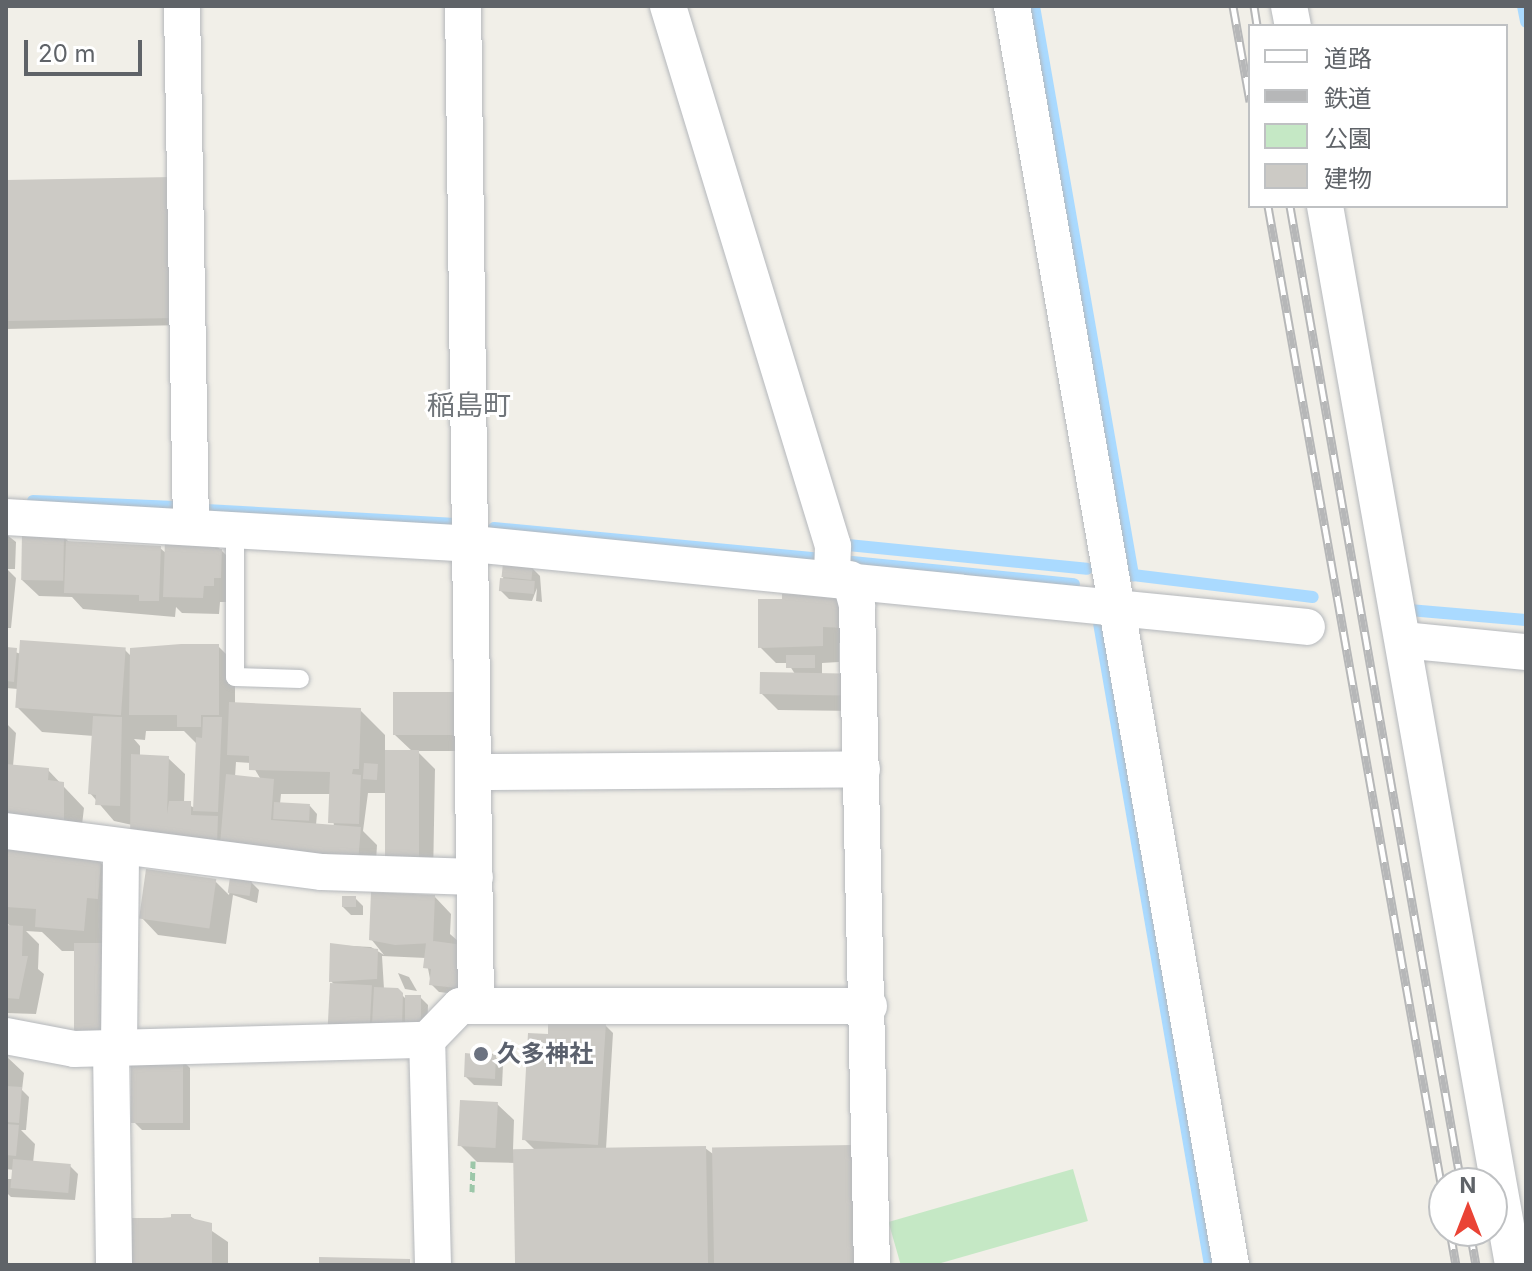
<!DOCTYPE html>
<html>
<head>
<meta charset="utf-8">
<style>
  body { margin:0 }
  #map { position:relative; width:1532px; height:1271px; overflow:hidden; background:#f1efe8; font-family:Inter,"Noto Sans JP",sans-serif }
  div>[style] { position:absolute }
  [style*='--x'] { left:calc(var(--x)*1px); top:calc(var(--y)*1px); width:calc(var(--w)*1px); rotate:calc(var(--a)*1deg) }
  .green>* { inset:0; background:#c5e8c5; transform-origin:0 0 }
  .shadow>* { inset:0; background:#0003 }
  .stream>* { height:12px; margin:-6px; padding:0 6px; transform-origin:6px; border-radius:6px; background:#aadaff }
  .building>* { inset:0; background:#cccac5; transform-origin:0 0 }
  .path>* { height:5px; margin-top:-2.5px; transform-origin:0; background:repeating-linear-gradient(90deg,#9cc7a9 0 8px,transparent 0 12px) }
  .roads { filter:drop-shadow(0 0 2px #b5b8bc) drop-shadow(0 0 2px #b5b8bc) }
  .lane>* { height:18px; margin:-9px; padding:0 9px; transform-origin:9px; border-radius:9px; background:#fff }
  .street>* { height:36px; margin:-18px; padding:0 18px; transform-origin:18px; border-radius:18px; background:#fff }
  .rail>* { height:9px; margin-top:-4.5px; transform-origin:0; background:repeating-linear-gradient(90deg,#fff 0 18px,#b6b7b8 0 36px); box-sizing:border-box; border-block:2px solid #b6b7b8 }
  .dots>* { width:22px; height:22px; translate:-50% -50%; box-sizing:border-box; border:4px solid #fff; border-radius:50% }
  span { translate:-50% -50%; white-space:nowrap; text-align:center; line-height:1.15; -webkit-text-stroke:6px #fff; paint-order:stroke }
  .worship-label { font-size:24px; color:#5b616d; font-weight:700 }
  .left { translate:0 -50%; text-align:left }
  .quarter-label { font-size:28px; color:#70757a }
  .frame { position:absolute; inset:0; border:8px solid #5f6368; pointer-events:none }
  .legend { position:absolute; left:1248px; top:24px; width:260px; height:184px; box-sizing:border-box; background:#fff; border:2px solid #bfc1c3; margin:0; padding:10px 14px; list-style:none; font-size:24px; color:#5f6368 }
  .legend li { display:flex; align-items:center; gap:16px; height:40px }
  .legend b { width:40px; border:2px solid #bfc1c3 }
  .north { position:absolute; left:1428px; top:1167px; width:80px; height:80px; box-sizing:border-box; background:#fff; border:2px solid #bfc1c3; border-radius:50%; rotate:0deg; font-size:22px; font-weight:700; line-height:32px; text-align:center; color:#5f6368 }
  .north::after { content:''; display:block; margin:auto; width:28px; height:36px; background:#ea4335; clip-path:polygon(50% 0,100% 100%,50% 72%,0 100%) }
  .scale { position:absolute; left:24px; top:40px; width:118px; height:36px; box-sizing:border-box; border:4px solid #5f6368; border-top:0; padding-left:10px; font-size:24px; line-height:28px; white-space:nowrap; color:#5f6368; -webkit-text-stroke:6px #fff; paint-order:stroke }
</style>
</head>
<body>
<div id="map">
  <div class="green">
    <i style="left:1073px;top:1169px;width:54px;height:192px;rotate:74deg"></i>
  </div>
  <div class="shadow">
    <i style="clip-path:polygon(6px 182px,183px 325px,6px 329px)"></i>
    <i style="clip-path:polygon(6px 534px,16px 542px,15px 569px,7px 569px,16px 578px,11px 628px,6px 628px)"></i>
    <i style="clip-path:polygon(63px 536px,70px 543px,160px 548px,167px 554px,214px 543px,231px 560px,230px 602px,220px 602px,219px 614px,182px 613px,176px 607px,175px 617px,83px 609px,72px 597px,39px 596px,22px 580px)"></i>
    <i style="clip-path:polygon(505px 566px,532px 568px,540px 576px,542px 602px,536px 601px,537px 588px,532px 601px,509px 599px,501px 591px)"></i>
    <i style="clip-path:polygon(838px 597px,855px 643px,839px 643px,839px 662px,822px 663px,822px 675px,857px 711px,778px 710px,761px 693px,795px 674px,788px 663px,776px 663px,760px 647px)"></i>
    <i style="clip-path:polygon(evenodd,218px 646px,235px 663px,235px 704px,360px 710px,385px 735px,385px 752px,413px 752px,395px 735px,455px 694px,472px 751px,417px 751px,435px 769px,433px 879px,402px 878px,386px 793px,368px 793px,363px 831px,377px 845px,375px 878px,114px 821px,90px 793px,94px 736px,42px 732px,17px 707px,18px 689px,6px 688px,6px 649px,21px 654px,125px 650px,132px 657px,218px 646px,146px 731px,184px 731px,197px 744px,195px 808px,184px 803px,185px 774px,168px 758px,140px 757px,140px 746px,134px 739px,145px 740px,146px 731px,218px 646px,236px 762px,251px 763px,260px 778px,235px 777px,236px 762px,218px 646px,281px 794px,331px 794px,334px 827px,316px 825px,317px 814px,310px 806px,280px 804px,281px 794px)"></i>
    <i style="clip-path:polygon(6px 723px,16px 733px,13px 766px,48px 770px,84px 808px,80px 842px,6px 827px)"></i>
    <i style="clip-path:polygon(6px 847px,100px 862px,108px 870px,109px 951px,62px 951px,42px 932px,26px 931px,39px 944px,38px 969px,44px 974px,36px 1014px,6px 1013px,6px 927px,11px 927px,6px 922px)"></i>
    <i style="clip-path:polygon(231px 880px,251px 882px,259px 890px,257px 903px,233px 895px,226px 944px,158px 935px,142px 918px,215px 881px,229px 895px)"></i>
    <i style="clip-path:polygon(435px 897px,451px 914px,450px 934px,458px 941px,465px 995px,439px 992px,431px 984px,426px 958px,382px 956px,384px 989px,397px 990px,407px 1000px,420px 997px,428px 1005px,427px 1034px,387px 1044px,331px 981px,332px 945px,371px 947px,384px 955px,371px 939px)"></i>
    <i style="clip-path:polygon(355px 898px,363px 906px,363px 915px,351px 915px,343px 907px)"></i>
    <i style="clip-path:polygon(398px 973px,409px 977px,417px 991px,405px 989px)"></i>
    <i style="clip-path:polygon(605px 1025px,613px 1033px,606px 1149px,705px 1148px,861px 1265px,516px 1265px,515px 1163px,477px 1162px,460px 1145px,497px 1104px,514px 1120px,513px 1150px,535px 1150px,524px 1139px,550px 1036px)"></i>
    <i style="clip-path:polygon(487px 1048px,503px 1065px,502px 1086px,474px 1085px,466px 1077px,476px 1056px)"></i>
    <i style="clip-path:polygon(6px 1056px,24px 1073px,22px 1090px,29px 1097px,26px 1130px,21px 1130px,35px 1144px,33px 1163px,70px 1166px,78px 1174px,75px 1200px,11px 1197px,6px 1192px,6px 1179px,13px 1179px,14px 1170px,6px 1169px)"></i>
    <i style="clip-path:polygon(142px 1060px,182px 1060px,190px 1068px,190px 1130px,142px 1130px,134px 1122px,134px 1068px)"></i>
    <i style="clip-path:polygon(190px 1216px,228px 1242px,228px 1265px,134px 1265px,134px 1220px)"></i>
  </div>
  <div class="stream">
    <i style="--x:1034;--y:6;--w:578;--a:80.13"></i>
    <i style="--x:1133;--y:575;--w:181;--a:7"></i>
    <i style="--x:1523;--y:6;--w:16;--a:79"></i>
    <i style="--x:33;--y:501;--w:142;--a:2.4"></i>
    <i style="--x:206;--y:510;--w:250;--a:3.2"></i>
    <i style="--x:494;--y:528;--w:327;--a:5.4"></i>
    <i style="--x:848;--y:545;--w:240;--a:5.7"></i>
    <i style="--x:852;--y:562;--w:223;--a:5.7"></i>
    <i style="--x:1409;--y:610;--w:117;--a:4.9"></i>
    <i style="--x:1099;--y:623;--w:652;--a:80.19"></i>
  </div>
  <div class="building">
    <i style="left:173px;top:177px;width:141px;height:167px;rotate:89deg"></i>
    <i style="left:22px;top:533px;width:42px;height:47px;rotate:1deg"></i>
    <i style="clip-path:polygon(165px 540px,215px 541px,215px 549px,222px 549px,221px 578px,214px 578px,214px 586px,204px 586px,203px 598px,163px 597px)"></i>
    <i style="clip-path:polygon(66px 541px,161px 546px,159px 601px,139px 601px,139px 595px,64px 593px)"></i>
    <i style="left:503px;top:563px;width:30px;height:14px;rotate:6deg"></i>
    <i style="left:500px;top:578px;width:35px;height:13px;rotate:5deg"></i>
    <i style="clip-path:polygon(782px 594px,839px 595px,845px 628px,823px 627px,823px 646px,758px 648px,758px 599px,782px 599px)"></i>
    <i style="left:20px;top:640px;width:106px;height:68px;rotate:4deg"></i>
    <i style="clip-path:polygon(181px 644px,219px 644px,219px 715px,201px 715px,201px 727px,177px 727px,177px 715px,129px 715px,130px 648px)"></i>
    <i style="clip-path:polygon(6px 647px,17px 648px,14px 682px,6px 681px)"></i>
    <i style="left:786px;top:655px;width:29px;height:13px"></i>
    <i style="left:760px;top:672px;width:82px;height:22px;rotate:1deg"></i>
    <i style="left:393px;top:692px;width:63px;height:43px"></i>
    <i style="clip-path:polygon(229px 702px,361px 708px,359px 769px,353px 769px,352px 774px,361px 775px,359px 824px,328px 823px,330px 772px,249px 770px,249px 756px,227px 755px)"></i>
    <i style="clip-path:polygon(93px 716px,122px 717px,120px 806px,95px 805px,96px 795px,88px 794px)"></i>
    <i style="clip-path:polygon(203px 717px,222px 717px,218px 812px,193px 811px,196px 737px,202px 738px)"></i>
    <i style="left:385px;top:750px;width:34px;height:112px"></i>
    <i style="clip-path:polygon(131px 754px,169px 756px,167px 814px,169px 801px,191px 801px,191px 815px,218px 816px,217px 844px,130px 842px)"></i>
    <i style="left:364px;top:763px;width:14px;height:16px;rotate:4deg"></i>
    <i style="clip-path:polygon(6px 764px,49px 768px,48px 780px,64px 782px,64px 827px,6px 821px)"></i>
    <i style="clip-path:polygon(226px 774px,274px 779px,271px 820px,361px 827px,358px 862px,220px 844px)"></i>
    <i style="left:274px;top:802px;width:36px;height:17px;rotate:3deg"></i>
    <i style="clip-path:polygon(6px 845px,101px 860px,98px 899px,87px 898px,84px 931px,35px 927px,36px 909px,6px 907px)"></i>
    <i style="left:146px;top:869px;width:71px;height:50px;rotate:8deg"></i>
    <i style="left:230px;top:877px;width:22px;height:16px;rotate:8deg"></i>
    <i style="clip-path:polygon(371px 892px,435px 895px,433px 943px,395px 945px,369px 940px)"></i>
    <i style="left:342px;top:896px;width:14px;height:11px"></i>
    <i style="clip-path:polygon(6px 925px,23px 926px,22px 956px,28px 956px,19px 999px,6px 998px)"></i>
    <i style="clip-path:polygon(434px 941px,463px 945px,457px 988px,429px 985px,431px 969px,423px 968px,426px 943px)"></i>
    <i style="left:74px;top:943px;width:30px;height:88px"></i>
    <i style="clip-path:polygon(330px 943px,378px 949px,377px 979px,329px 982px)"></i>
    <i style="left:330px;top:983px;width:42px;height:43px;rotate:3deg"></i>
    <i style="clip-path:polygon(374px 987px,398px 988px,403px 993px,402px 1026px,372px 1025px)"></i>
    <i style="left:405px;top:995px;width:16px;height:32px"></i>
    <i style="clip-path:polygon(548px 1019px,606px 1023px,598px 1145px,522px 1140px,528px 1033px,548px 1034px)"></i>
    <i style="clip-path:polygon(474px 1045px,488px 1046px,487px 1055px,496px 1055px,495px 1079px,464px 1077px,465px 1053px,474px 1054px)"></i>
    <i style="left:183px;top:1058px;width:65px;height:52px;rotate:90deg"></i>
    <i style="clip-path:polygon(6px 1086px,22px 1087px,19px 1123px,6px 1122px)"></i>
    <i style="left:460px;top:1100px;width:38px;height:46px;rotate:3deg"></i>
    <i style="clip-path:polygon(6px 1124px,19px 1125px,16px 1156px,6px 1155px)"></i>
    <i style="left:852px;top:1145px;width:120px;height:140px;rotate:89deg"></i>
    <i style="left:706px;top:1146px;width:119px;height:193px;rotate:89deg"></i>
    <i style="left:13px;top:1159px;width:58px;height:29px;rotate:5deg"></i>
    <i style="clip-path:polygon(171px 1214px,191px 1214px,191px 1218px,212px 1223px,212px 1265px,132px 1265px,132px 1218px,171px 1218px)"></i>
    <i style="clip-path:polygon(319px 1257px,410px 1259px,410px 1265px,319px 1265px)"></i>
  </div>
  <div class="path">
    <i style="--x:472;--y:1192;--w:31;--a:-88"></i>
  </div>
  <div class="roads">
    <div class="lane">
      <i style="--x:235;--y:528;--w:149;--a:90"></i>
      <i style="--x:235;--y:677;--w:65;--a:1.8"></i>
    </div>
    <div class="street">
      <i style="--x:182;--y:6;--w:520;--a:89.01"></i>
      <i style="--x:668;--y:6;--w:565;--a:73.01"></i>
      <i style="--x:833;--y:546;--w:32;--a:92"></i>
      <i style="--x:1012;--y:6;--w:1278;--a:80.13"></i>
      <i style="--x:1289;--y:6;--w:20;--a:79"></i>
      <i style="--x:1325;--y:206;--w:1076;--a:79.93"></i>
      <i style="--x:6;--y:517;--w:468;--a:3.3"></i>
      <i style="--x:473;--y:544;--w:838;--a:5.68"></i>
      <i style="--x:850;--y:579;--w:28;--a:75"></i>
      <i style="--x:857;--y:606;--w:659;--a:88.7"></i>
      <i style="--x:1403;--y:640;--w:124;--a:5.6"></i>
      <i style="--x:475;--y:772;--w:387;--a:-0.4"></i>
      <i style="--x:6;--y:831;--w:319;--a:7.4"></i>
      <i style="--x:322;--y:872;--w:153;--a:1.9"></i>
      <i style="--x:476;--y:1006;--w:393;--a:0"></i>
      <i style="--x:6;--y:1036;--w:69;--a:10.8"></i>
      <i style="--x:74;--y:1049;--w:353;--a:-1.5"></i>
      <i style="--x:119;--y:1047;--w:199;--a:-89.4"></i>
      <i style="--x:111;--y:1048;--w:217;--a:89.2"></i>
      <i style="--x:433;--y:1265;--w:225;--a:-91.5"></i>
      <i style="--x:427;--y:1040;--w:47;--a:-45.9"></i>
      <i style="--x:460;--y:1006;--w:16;--a:0"></i>
      <i style="--x:476;--y:1006;--w:1000;--a:-90.74"></i>
    </div>
  </div>
  <div class="rail">
    <i style="--x:1233;--y:6;--w:97;--a:79.9"></i>
    <i style="--x:1254;--y:6;--w:20;--a:81"></i>
    <i style="--x:1268;--y:206;--w:1009;--a:79.96"></i>
    <i style="--x:1290;--y:206;--w:992;--a:80.07"></i>
    <i style="--x:1450;--y:1231;--w:35;--a:80"></i>
    <i style="--x:1470;--y:1231;--w:35;--a:80"></i>
  </div>
  <div class="dots">
    <i style="left:481px;top:1054px;background:#6b7280"></i>
  </div>
  <div class="worship-label">
    <span class="left" style="left:497px;top:1054px">久多神社</span>
  </div>
  <div class="quarter-label">
    <span style="left:469px;top:405px">稲島町</span>
  </div>
  <div class="frame"></div>
  <ul class="legend">
  <li><b style="height:10px;background:#fff"></b>道路</li>
  <li><b style="height:10px;background:#b6b7b8"></b>鉄道</li>
  <li><b style="height:22px;background:#c5e8c5"></b>公園</li>
  <li><b style="height:22px;background:#cccac5"></b>建物</li>
  </ul>
  <div class="north">N</div>
  <div class="scale">20 m</div>
</div>
</body>
</html>
